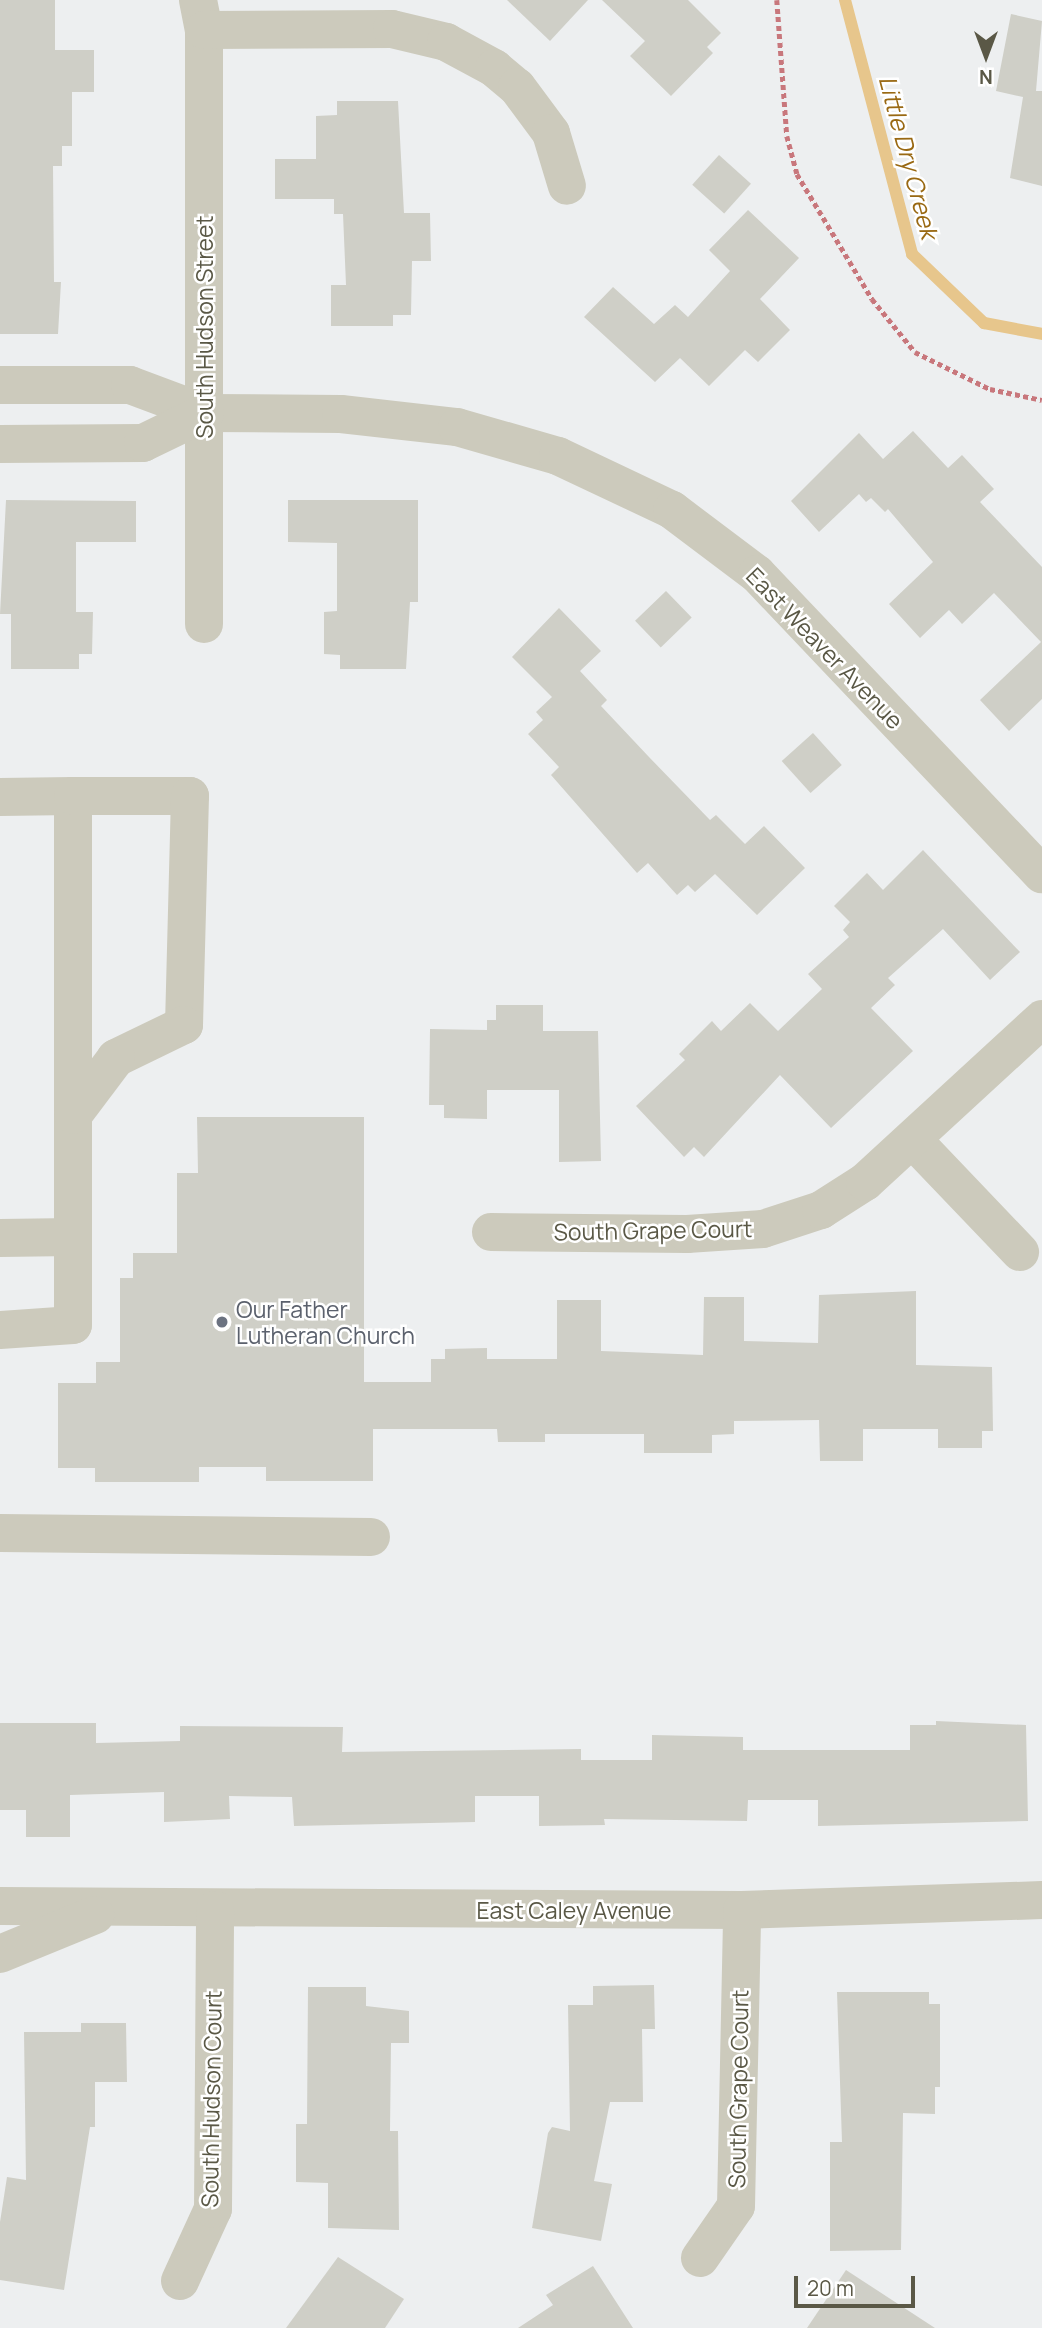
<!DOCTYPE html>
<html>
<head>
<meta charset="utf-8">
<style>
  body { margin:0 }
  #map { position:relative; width:1042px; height:2328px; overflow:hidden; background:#edeff0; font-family:Manrope,sans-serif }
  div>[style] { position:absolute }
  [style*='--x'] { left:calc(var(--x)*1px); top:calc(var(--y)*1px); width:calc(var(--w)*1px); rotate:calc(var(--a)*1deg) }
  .stream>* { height:12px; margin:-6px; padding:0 6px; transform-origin:6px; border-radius:6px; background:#e7c68c }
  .building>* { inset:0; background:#cfcfc7; transform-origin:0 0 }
  .path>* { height:4.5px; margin-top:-2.25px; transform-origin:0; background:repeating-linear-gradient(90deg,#c8777c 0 5px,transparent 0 8.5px) }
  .minor>* { height:38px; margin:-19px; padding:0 19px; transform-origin:19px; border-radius:19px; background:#cccabc }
  .dots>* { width:19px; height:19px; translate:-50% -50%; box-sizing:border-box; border:4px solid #fff; border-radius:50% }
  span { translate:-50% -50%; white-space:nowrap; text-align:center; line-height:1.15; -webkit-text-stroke:5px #fff; paint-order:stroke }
  .street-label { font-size:23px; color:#5a5846 }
  .worship-label { font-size:23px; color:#5b616d }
  .left { translate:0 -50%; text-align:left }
  .water-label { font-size:24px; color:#996913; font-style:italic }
  .north { position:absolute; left:951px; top:21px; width:70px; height:70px; -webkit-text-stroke:5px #fff; paint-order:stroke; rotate:180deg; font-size:19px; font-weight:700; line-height:28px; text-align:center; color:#5a5846 }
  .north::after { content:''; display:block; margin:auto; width:24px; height:32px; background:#5a5846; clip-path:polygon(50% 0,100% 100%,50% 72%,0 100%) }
  .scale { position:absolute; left:794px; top:2276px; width:121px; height:32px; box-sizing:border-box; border:4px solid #5a5846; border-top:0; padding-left:9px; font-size:21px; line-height:24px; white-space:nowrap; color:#5a5846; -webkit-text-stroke:5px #fff; paint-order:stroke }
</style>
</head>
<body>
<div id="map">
  <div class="stream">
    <i style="--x:845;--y:0;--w:263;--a:75.2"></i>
    <i style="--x:912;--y:254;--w:100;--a:43.8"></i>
    <i style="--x:984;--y:323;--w:59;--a:10.7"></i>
  </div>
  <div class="building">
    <i style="clip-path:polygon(0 0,55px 0,55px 50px,94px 50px,94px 92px,72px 92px,72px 146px,62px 146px,62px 166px,53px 166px,54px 282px,61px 282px,58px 334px,0 334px)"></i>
    <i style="clip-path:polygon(507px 0,588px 0,550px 41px)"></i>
    <i style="clip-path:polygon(602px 0,688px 0,721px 33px,707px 47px,713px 53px,671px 96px,630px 56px,645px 41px)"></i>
    <i style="clip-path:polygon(1011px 14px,1042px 21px,1036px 91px,1042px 91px,1042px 186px,1010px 178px,1023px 97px,996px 91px)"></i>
    <i style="clip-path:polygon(337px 101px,398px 101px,404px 213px,430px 213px,431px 261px,412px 261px,411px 315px,393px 315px,393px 326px,331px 326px,331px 285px,346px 285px,343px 214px,334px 214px,334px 199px,275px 199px,275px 159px,316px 159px,316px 116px,337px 115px)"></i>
    <i style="left:719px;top:155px;width:43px;height:40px;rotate:42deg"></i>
    <i style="clip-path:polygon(748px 210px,799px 258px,760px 299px,790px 330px,758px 362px,745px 350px,709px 386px,680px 358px,655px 382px,584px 317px,613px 287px,654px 324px,675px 305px,688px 317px,730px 271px,709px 250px)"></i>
    <i style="clip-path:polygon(913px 431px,948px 468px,962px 455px,994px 489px,980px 502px,1042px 567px,1042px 699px,1009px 731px,980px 700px,1041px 642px,994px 593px,962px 624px,949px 610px,920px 638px,889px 604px,933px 562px,888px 509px,885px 512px,871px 498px,866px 502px,859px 494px,819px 532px,791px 501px,859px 433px,883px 459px)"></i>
    <i style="clip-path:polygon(6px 500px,136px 501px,136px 542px,76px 542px,76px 612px,93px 612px,92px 654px,79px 654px,79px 669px,11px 669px,11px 614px,0 614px)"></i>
    <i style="clip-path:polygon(288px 500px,418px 500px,418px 602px,410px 602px,406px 669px,340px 669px,340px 655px,324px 654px,324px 612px,337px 611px,337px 543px,288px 542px)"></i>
    <i style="left:666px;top:591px;width:37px;height:43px;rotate:46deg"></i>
    <i style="clip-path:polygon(559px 608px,601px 651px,580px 671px,607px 700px,601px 706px,649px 757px,710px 820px,716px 815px,745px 844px,764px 826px,805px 868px,757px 915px,715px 874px,695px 892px,688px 885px,677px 895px,648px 863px,637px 873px,551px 775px,559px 767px,528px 734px,543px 720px,536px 712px,552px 697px,512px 657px)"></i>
    <i style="left:813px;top:733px;width:43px;height:42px;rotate:48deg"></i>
    <i style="clip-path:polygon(923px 850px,1020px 952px,990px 980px,943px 929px,888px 978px,895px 985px,871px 1008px,913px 1051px,831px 1128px,780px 1075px,704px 1157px,694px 1147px,684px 1157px,636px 1106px,685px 1060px,679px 1054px,712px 1021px,721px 1031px,750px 1003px,778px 1031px,822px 989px,808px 974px,849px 937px,843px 930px,850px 922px,834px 906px,867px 873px,883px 890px)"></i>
    <i style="clip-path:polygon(496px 1005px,543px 1005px,543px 1031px,598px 1031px,601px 1161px,559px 1162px,559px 1090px,487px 1090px,487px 1119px,444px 1118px,444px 1105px,429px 1105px,430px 1029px,487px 1030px,487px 1020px,496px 1020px)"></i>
    <i style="clip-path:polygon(197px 1117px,364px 1117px,364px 1382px,431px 1382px,431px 1359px,445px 1359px,445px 1349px,487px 1348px,487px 1359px,557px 1359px,557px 1300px,601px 1300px,601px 1351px,703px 1355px,704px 1297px,744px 1297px,744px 1341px,818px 1343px,819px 1295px,916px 1291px,916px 1365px,992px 1367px,993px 1431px,982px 1431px,982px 1448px,938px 1448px,938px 1429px,863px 1429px,863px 1461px,820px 1461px,819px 1420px,734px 1421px,734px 1434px,712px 1435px,712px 1453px,644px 1453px,644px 1434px,545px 1434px,545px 1442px,498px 1442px,497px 1429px,373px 1429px,373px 1481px,266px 1481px,266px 1467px,199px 1467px,199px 1482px,95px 1482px,95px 1468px,58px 1468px,58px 1383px,96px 1383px,96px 1362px,120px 1362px,120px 1278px,133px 1278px,133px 1253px,177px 1253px,177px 1173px,198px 1173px)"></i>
    <i style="clip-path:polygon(936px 1721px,1026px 1725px,1028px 1821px,818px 1826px,818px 1800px,748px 1800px,747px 1821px,604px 1819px,605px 1825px,539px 1826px,539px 1796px,475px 1796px,475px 1822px,294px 1826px,292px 1797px,229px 1796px,230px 1819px,164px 1822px,164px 1792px,70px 1795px,70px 1837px,26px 1837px,26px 1810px,0 1810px,0 1723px,96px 1723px,96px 1743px,180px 1741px,180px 1726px,343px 1727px,342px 1752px,581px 1749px,581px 1760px,652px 1760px,652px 1735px,743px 1737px,743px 1750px,910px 1750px,910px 1725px,936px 1725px)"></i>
    <i style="clip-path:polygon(654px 1985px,655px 2029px,642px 2029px,643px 2102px,610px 2102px,594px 2181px,612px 2184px,601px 2241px,532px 2228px,548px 2133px,552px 2127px,570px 2131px,568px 2005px,593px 2005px,593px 1986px)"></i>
    <i style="clip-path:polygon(308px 1987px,366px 1987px,366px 2006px,409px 2011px,409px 2043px,391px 2043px,390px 2131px,398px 2131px,399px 2230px,328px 2228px,328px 2183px,296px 2182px,296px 2124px,307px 2124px)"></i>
    <i style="clip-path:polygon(837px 1992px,929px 1992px,929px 2004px,940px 2004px,940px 2087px,935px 2087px,935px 2114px,903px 2113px,901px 2250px,830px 2251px,830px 2142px,842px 2142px)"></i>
    <i style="clip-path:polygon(81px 2023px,126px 2023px,127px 2082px,95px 2082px,95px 2127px,90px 2127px,64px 2290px,0 2280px,0 2222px,7px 2177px,26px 2180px,24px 2032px,81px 2032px)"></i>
    <i style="clip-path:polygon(338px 2257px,404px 2299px,385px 2328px,286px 2328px)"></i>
    <i style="clip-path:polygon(593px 2266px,633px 2328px,518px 2328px,553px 2305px,546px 2295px)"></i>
    <i style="clip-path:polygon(846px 2270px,935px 2328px,807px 2328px)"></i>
  </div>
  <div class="path">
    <i style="--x:777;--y:0;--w:136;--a:85.8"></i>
    <i style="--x:787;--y:136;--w:39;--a:75"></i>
    <i style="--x:797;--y:174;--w:146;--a:59"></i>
    <i style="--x:872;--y:299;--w:68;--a:50.9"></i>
    <i style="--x:915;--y:352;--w:84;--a:26.3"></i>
    <i style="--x:990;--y:389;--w:53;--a:11.9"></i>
  </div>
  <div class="minor">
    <i style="--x:198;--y:0;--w:31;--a:79"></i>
    <i style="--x:204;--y:30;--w:594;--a:90"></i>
    <i style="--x:204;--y:30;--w:188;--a:-0.3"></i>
    <i style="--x:392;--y:29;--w:56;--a:13.5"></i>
    <i style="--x:446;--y:42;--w:55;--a:28.4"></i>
    <i style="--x:494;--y:68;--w:30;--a:40"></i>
    <i style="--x:517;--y:87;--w:57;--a:53.5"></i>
    <i style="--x:551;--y:133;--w:55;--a:73.2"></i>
    <i style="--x:0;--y:385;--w:130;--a:0"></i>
    <i style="--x:130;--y:385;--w:80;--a:20.5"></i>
    <i style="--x:205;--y:413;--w:136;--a:0.4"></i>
    <i style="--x:341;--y:414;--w:117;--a:6.4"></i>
    <i style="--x:457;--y:427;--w:105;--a:16"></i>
    <i style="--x:558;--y:456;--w:126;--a:25.3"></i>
    <i style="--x:672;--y:510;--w:106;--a:37"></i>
    <i style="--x:757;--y:574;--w:414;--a:46.5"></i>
    <i style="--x:0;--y:444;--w:143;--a:-0.4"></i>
    <i style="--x:143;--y:443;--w:69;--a:-25.8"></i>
    <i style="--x:0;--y:797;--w:73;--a:-0.8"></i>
    <i style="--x:913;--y:1140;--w:155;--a:46.3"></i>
    <i style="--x:491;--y:1232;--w:196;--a:0.6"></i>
    <i style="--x:687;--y:1234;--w:76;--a:-3.8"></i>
    <i style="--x:763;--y:1229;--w:61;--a:-18.1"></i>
    <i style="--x:821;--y:1210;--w:52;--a:-32.5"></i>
    <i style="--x:865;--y:1182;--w:241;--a:-42.6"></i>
    <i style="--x:0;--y:1238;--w:73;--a:-0.8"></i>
    <i style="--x:0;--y:1330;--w:73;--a:-3.9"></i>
    <i style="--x:73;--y:1325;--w:529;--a:-90"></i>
    <i style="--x:73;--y:796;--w:117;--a:0"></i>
    <i style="--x:190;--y:796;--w:229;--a:91.5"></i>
    <i style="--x:184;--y:1025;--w:76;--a:154.1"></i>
    <i style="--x:116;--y:1058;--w:71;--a:127"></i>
    <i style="--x:0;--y:1533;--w:371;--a:0.6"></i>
    <i style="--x:0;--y:1906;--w:742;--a:0.31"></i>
    <i style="--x:742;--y:1910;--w:300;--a:-1.9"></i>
    <i style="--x:0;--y:1954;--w:103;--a:-22.3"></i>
    <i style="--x:700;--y:2258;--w:63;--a:-55.3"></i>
    <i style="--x:736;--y:2206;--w:296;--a:-88.8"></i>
    <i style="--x:180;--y:2281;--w:79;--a:-65.4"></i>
    <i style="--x:213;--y:2209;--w:299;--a:-89.6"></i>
  </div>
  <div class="dots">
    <i style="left:222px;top:1322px;background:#6b7280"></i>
  </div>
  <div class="street-label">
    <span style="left:204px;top:327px;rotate:-90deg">South Hudson Street</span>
    <span style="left:825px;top:648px;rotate:46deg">East Weaver Avenue</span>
    <span style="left:653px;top:1230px;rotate:-1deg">South Grape Court</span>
    <span style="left:574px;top:1910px">East Caley Avenue</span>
    <span style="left:738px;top:2089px;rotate:-89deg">South Grape Court</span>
    <span style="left:211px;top:2099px;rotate:-89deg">South Hudson Court</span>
  </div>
  <div class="worship-label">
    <span class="left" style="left:236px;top:1322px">Our Father<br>Lutheran Church</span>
  </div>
  <div class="water-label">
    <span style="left:909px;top:157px;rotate:75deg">Little Dry Creek</span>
  </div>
  <div class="north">N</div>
  <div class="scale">20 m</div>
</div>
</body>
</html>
